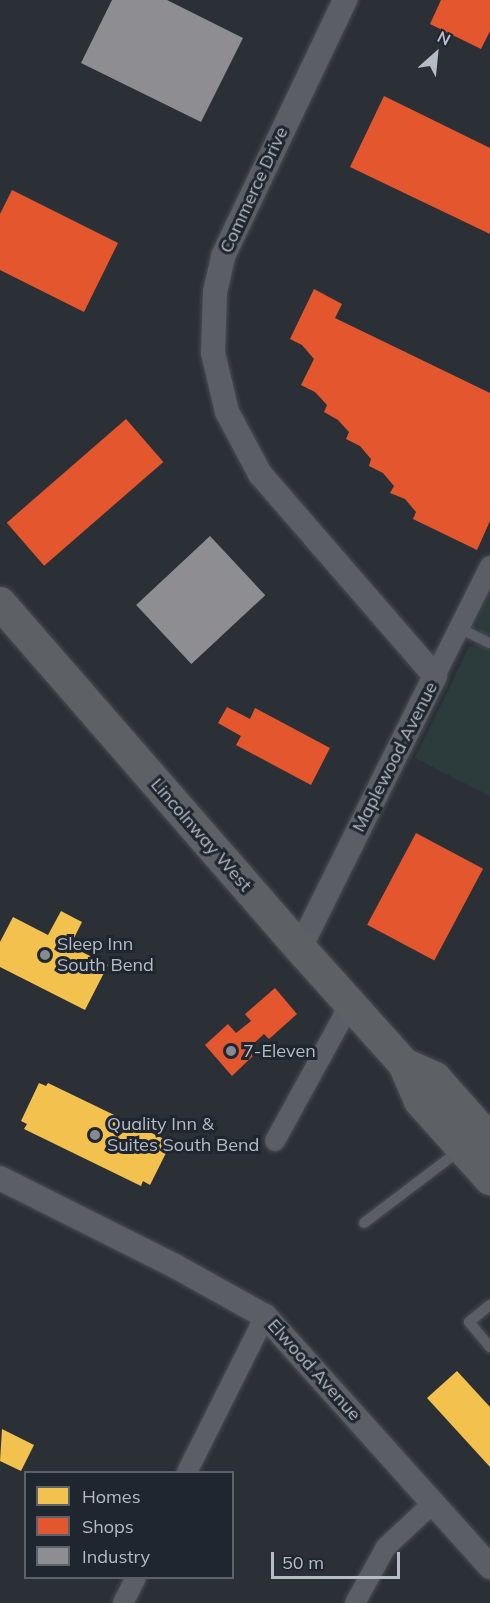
<!DOCTYPE html>
<html>
<head>
<meta charset="utf-8">
<style>
  body { margin:0 }
  #map { position:relative; width:490px; height:1603px; overflow:hidden; background:#2b3036; font-family:Mulish,sans-serif }
  div>[style] { position:absolute }
  [style*='--x'] { left:calc(var(--x)*1px); top:calc(var(--y)*1px); width:calc(var(--w)*1px); rotate:calc(var(--a)*1deg) }
  .green>* { inset:0; background:#2c3b3c }
  .homes>* { inset:0; background:#f2c14e }
  .shops>* { inset:0; background:#e4572e; transform-origin:0 0 }
  .industry>* { inset:0; background:#8d8d92; transform-origin:0 0 }
  .roads { filter:drop-shadow(0 0 2px #494c51) drop-shadow(0 0 2px #494c51) }
  .service>* { height:10px; margin:-5px; padding:0 5px; transform-origin:5px; border-radius:5px; background:#5b5e64 }
  .minor>* { height:20px; margin:-10px; padding:0 10px; transform-origin:10px; border-radius:10px; background:#5b5e64 }
  .tertiary>* { height:24px; margin:-12px; padding:0 12px; transform-origin:12px; border-radius:12px; background:#5b5e64 }
  .primary>* { height:32px; margin:-16px; padding:0 16px; transform-origin:16px; border-radius:16px; background:#5d6165 }
  .dots>* { width:16px; height:16px; translate:-50% -50%; box-sizing:border-box; border:3px solid #1f2630; border-radius:50% }
  span { translate:-50% -50%; white-space:nowrap; text-align:center; line-height:1.15; -webkit-text-stroke:6px #1f2630; paint-order:stroke }
  .street-label { font-size:18px; color:#b6bcc6 }
  .poi-label { font-size:18px; color:#b6bcc6 }
  .left { translate:0 -50%; text-align:left }
  .legend { position:absolute; left:24px; top:1471px; width:210px; height:108px; box-sizing:border-box; background:#1f2630; border:2px solid #5b626c; margin:0; padding:8px 10px; list-style:none; font-size:18px; color:#b6bcc6 }
  .legend li { display:flex; align-items:center; gap:12px; height:30px }
  .legend b { width:30px; border:2px solid #5b626c }
  .north { position:absolute; left:406px; top:24px; width:60px; height:60px; -webkit-text-stroke:4px #1f2630; paint-order:stroke; rotate:27deg; font-size:16px; font-weight:700; line-height:24px; text-align:center; color:#b6bcc6 }
  .north::after { content:''; display:block; margin:auto; width:21px; height:27px; background:#b6bcc6; clip-path:polygon(50% 0,100% 100%,50% 72%,0 100%) }
  .scale { position:absolute; left:271px; top:1552px; width:129px; height:27px; box-sizing:border-box; border:3px solid #b6bcc6; border-top:0; padding-left:8px; font-size:18px; line-height:21px; white-space:nowrap; color:#b6bcc6; -webkit-text-stroke:4px #1f2630; paint-order:stroke }
</style>
</head>
<body>
<div id="map">
  <div class="green">
    <i style="clip-path:polygon(490px 589px,490px 636px,480px 632px,476px 623px)"></i>
    <i style="clip-path:polygon(476px 644px,490px 647px,490px 796px,415px 758px,469px 647px)"></i>
  </div>
  <div class="homes">
    <i style="clip-path:polygon(61px 911px,82px 922px,70px 946px,108px 965px,85px 1010px,0 967px,0 942px,13px 917px,48px 935px)"></i>
    <i style="clip-path:polygon(39px 1083px,46px 1086px,48px 1083px,166px 1140px,163px 1143px,169px 1147px,150px 1185px,143px 1181px,141px 1186px,24px 1129px,27px 1124px,21px 1121px)"></i>
    <i style="clip-path:polygon(457px 1371px,490px 1407px,490px 1467px,427px 1398px)"></i>
    <i style="clip-path:polygon(2px 1429px,34px 1445px,21px 1471px,0 1461px)"></i>
  </div>
  <div class="shops">
    <i style="clip-path:polygon(441px 0,490px 0,490px 31px,481px 49px,430px 24px)"></i>
    <i style="clip-path:polygon(384px 96px,490px 148px,490px 234px,350px 167px)"></i>
    <i style="clip-path:polygon(12px 190px,118px 243px,84px 312px,0 270px,0 214px)"></i>
    <i style="clip-path:polygon(314px 289px,342px 304px,335px 318px,490px 393px,490px 521px,477px 550px,413px 519px,416px 512px,405px 499px,390px 493px,394px 486px,383px 473px,369px 466px,371px 459px,360px 446px,346px 439px,349px 432px,338px 420px,324px 412px,327px 405px,315px 392px,301px 385px,314px 359px,302px 345px,290px 339px)"></i>
    <i style="left:126px;top:419px;width:57px;height:158px;rotate:49deg"></i>
    <i style="clip-path:polygon(227px 707px,250px 719px,255px 708px,330px 748px,311px 785px,236px 745px,241px 736px,218px 723px)"></i>
    <i style="left:416px;top:833px;width:76px;height:104px;rotate:28deg"></i>
    <i style="clip-path:polygon(275px 988px,297px 1014px,269px 1039px,264px 1034px,249px 1048px,255px 1054px,232px 1076px,205px 1045px,228px 1024px,236px 1033px,251px 1021px,245px 1014px)"></i>
  </div>
  <div class="industry">
    <i style="clip-path:polygon(112px 0,167px 0,243px 38px,201px 122px,81px 63px)"></i>
    <i style="left:210px;top:536px;width:81px;height:101px;rotate:47deg"></i>
  </div>
  <div class="roads">
    <div class="service">
      <i style="--x:459;--y:628;--w:34;--a:26"></i>
      <i style="--x:364;--y:1223;--w:121;--a:-37.2"></i>
      <i style="--x:490;--y:1305;--w:27;--a:141"></i>
      <i style="--x:469;--y:1322;--w:33;--a:50"></i>
    </div>
    <div class="minor">
      <i style="--x:435;--y:676;--w:123;--a:-63.4"></i>
      <i style="--x:275;--y:1141;--w:156;--a:-61.3"></i>
      <i style="--x:187;--y:1472;--w:174;--a:-63.4"></i>
      <i style="--x:123;--y:1603;--w:28;--a:-63"></i>
      <i style="--x:355;--y:1603;--w:64;--a:-61"></i>
      <i style="--x:386;--y:1547;--w:63;--a:-43.1"></i>
    </div>
    <div class="tertiary">
      <i style="--x:300;--y:948;--w:304;--a:-63.6"></i>
      <i style="--x:435;--y:676;--w:267;--a:-130.9"></i>
      <i style="--x:260;--y:474;--w:70;--a:-118"></i>
      <i style="--x:227;--y:412;--w:61;--a:-103.3"></i>
      <i style="--x:213;--y:353;--w:61;--a:-88.1"></i>
      <i style="--x:215;--y:292;--w:37;--a:-77"></i>
      <i style="--x:223;--y:256;--w:284;--a:-64.5"></i>
      <i style="--x:0;--y:1178;--w:196;--a:26.7"></i>
      <i style="--x:175;--y:1266;--w:103;--a:29.1"></i>
      <i style="--x:265;--y:1316;--w:337;--a:48.1"></i>
    </div>
    <div class="primary">
      <i style="--x:0;--y:603;--w:457;--a:49"></i>
      <i style="--x:300;--y:948;--w:156;--a:48.1"></i>
      <i style="--x:404;--y:1064;--w:40;--a:66.6"></i>
      <i style="--x:420;--y:1101;--w:105;--a:48.1"></i>
      <i style="--x:404;--y:1064;--w:34;--a:24"></i>
      <i style="--x:435;--y:1078;--w:83;--a:48.4"></i>
    </div>
  </div>
  <div class="dots">
    <i style="left:45px;top:955px;background:#858b94"></i>
    <i style="left:231px;top:1051px;background:#858b94"></i>
    <i style="left:95px;top:1135px;background:#858b94"></i>
  </div>
  <div class="street-label">
    <span style="left:254px;top:190px;rotate:-65deg">Commerce Drive</span>
    <span style="left:395px;top:757px;rotate:-63deg">Maplewood Avenue</span>
    <span style="left:201px;top:835px;rotate:49deg">Lincolnway West</span>
    <span style="left:314px;top:1370px;rotate:48deg">Elwood Avenue</span>
  </div>
  <div class="poi-label">
    <span class="left" style="left:57px;top:955px">Sleep Inn<br>South Bend</span>
    <span class="left" style="left:243px;top:1051px">7-Eleven</span>
    <span class="left" style="left:107px;top:1135px">Quality Inn &amp;<br>Suites South Bend</span>
  </div>
  <ul class="legend">
  <li><b style="height:16px;background:#f2c14e"></b>Homes</li>
  <li><b style="height:16px;background:#e4572e"></b>Shops</li>
  <li><b style="height:16px;background:#8d8d92"></b>Industry</li>
  </ul>
  <div class="north">N</div>
  <div class="scale">50 m</div>
</div>
</body>
</html>
